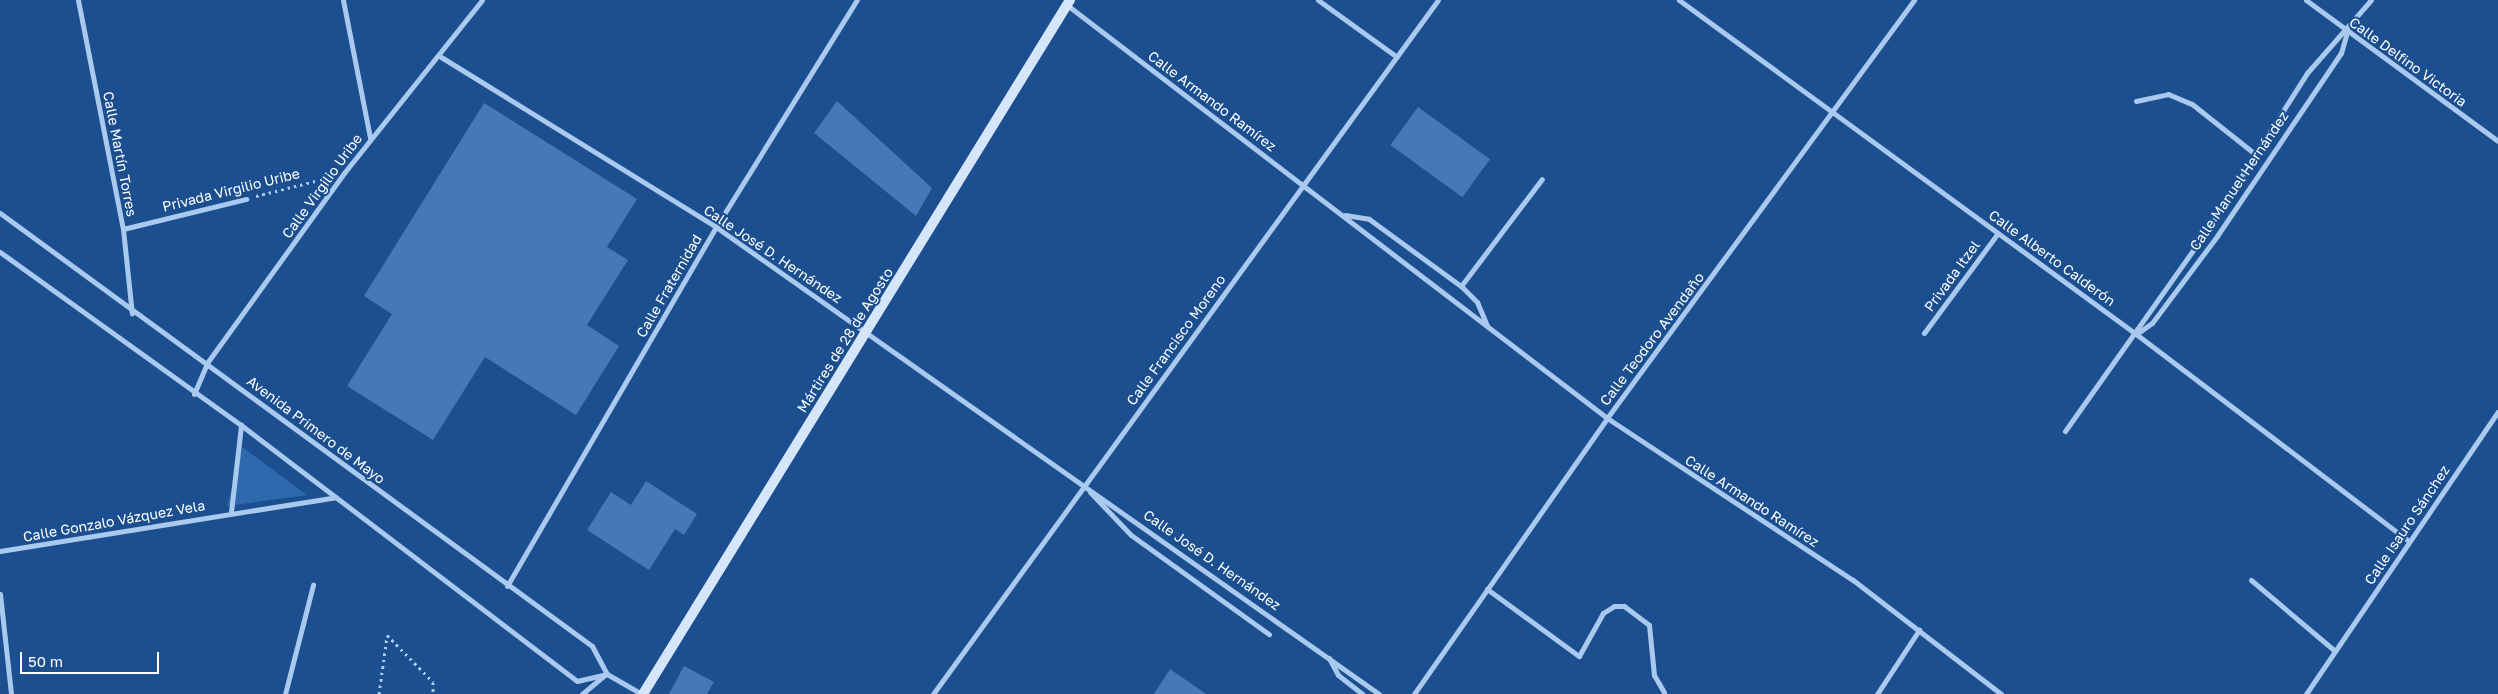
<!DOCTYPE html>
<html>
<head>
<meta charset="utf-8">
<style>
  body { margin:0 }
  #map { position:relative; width:2498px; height:694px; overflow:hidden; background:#1b4f8f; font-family:"Golos Text",sans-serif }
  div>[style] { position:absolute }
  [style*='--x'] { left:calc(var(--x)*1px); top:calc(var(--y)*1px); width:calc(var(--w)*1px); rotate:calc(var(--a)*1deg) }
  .green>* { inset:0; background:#2e69ad }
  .building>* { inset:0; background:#4478b7; transform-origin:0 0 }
  .path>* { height:3px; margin-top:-1.5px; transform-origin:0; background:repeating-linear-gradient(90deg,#a9c9ee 0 2.5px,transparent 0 6.5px) }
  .minor>* { height:5px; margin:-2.5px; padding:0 2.5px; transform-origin:2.5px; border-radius:2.5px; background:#a9c9ee }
  .secondary>* { height:10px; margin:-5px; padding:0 5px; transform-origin:5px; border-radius:5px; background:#d6e6fa }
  span { translate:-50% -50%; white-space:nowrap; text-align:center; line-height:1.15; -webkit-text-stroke:4px #1b4f8f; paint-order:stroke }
  .street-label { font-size:14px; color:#fff }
  .scale { position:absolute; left:20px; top:652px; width:139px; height:22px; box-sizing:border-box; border:2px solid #fff; border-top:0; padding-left:6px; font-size:15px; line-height:18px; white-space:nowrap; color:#fff; -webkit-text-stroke:4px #1b4f8f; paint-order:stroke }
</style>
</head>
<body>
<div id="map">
  <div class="green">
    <i style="clip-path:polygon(242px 447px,307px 495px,227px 506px)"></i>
  </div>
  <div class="building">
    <i style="clip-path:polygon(837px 101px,932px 188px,916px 216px,814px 133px)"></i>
    <i style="clip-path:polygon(484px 103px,637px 199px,607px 247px,628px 260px,587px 325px,619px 346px,576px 415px,485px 357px,433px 440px,347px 386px,392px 314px,364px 296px)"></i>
    <i style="left:1418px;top:107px;width:89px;height:47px;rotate:36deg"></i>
    <i style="clip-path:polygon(646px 481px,697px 514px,684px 535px,675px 529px,649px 570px,587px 530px,611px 492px,631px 505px)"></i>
    <i style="clip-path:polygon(684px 666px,714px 682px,707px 694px,669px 694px)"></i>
    <i style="clip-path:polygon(1170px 669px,1206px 694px,1154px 694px)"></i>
  </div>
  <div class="path">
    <i style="--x:256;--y:196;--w:73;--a:-14.2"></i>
    <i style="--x:387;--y:635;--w:66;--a:45.6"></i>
    <i style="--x:433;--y:682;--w:12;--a:90"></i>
    <i style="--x:379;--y:694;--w:59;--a:-82.1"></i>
  </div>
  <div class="minor">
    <i style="--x:78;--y:0;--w:233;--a:78.9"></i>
    <i style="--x:123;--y:229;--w:85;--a:84"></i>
    <i style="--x:343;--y:0;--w:141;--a:78.9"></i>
    <i style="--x:1318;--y:0;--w:97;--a:35.8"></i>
    <i style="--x:1679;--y:0;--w:566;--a:36.16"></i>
    <i style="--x:2136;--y:334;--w:343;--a:37.2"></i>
    <i style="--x:2306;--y:0;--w:238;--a:36.3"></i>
    <i style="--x:1067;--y:5;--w:680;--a:37.41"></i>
    <i style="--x:1607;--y:418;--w:295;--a:33.4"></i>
    <i style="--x:1853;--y:580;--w:187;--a:37.6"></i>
    <i style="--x:441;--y:57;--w:323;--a:31.7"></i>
    <i style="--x:716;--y:227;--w:811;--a:35.16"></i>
    <i style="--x:2136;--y:101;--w:33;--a:-12"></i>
    <i style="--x:2168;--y:94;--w:26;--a:23"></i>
    <i style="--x:2192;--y:104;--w:80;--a:38.4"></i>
    <i style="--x:0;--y:213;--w:733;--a:36.18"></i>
    <i style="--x:592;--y:646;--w:32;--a:62"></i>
    <i style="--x:607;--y:674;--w:39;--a:30"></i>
    <i style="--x:1345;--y:215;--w:24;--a:9"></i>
    <i style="--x:1369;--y:219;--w:114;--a:36.1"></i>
    <i style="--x:1461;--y:286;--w:23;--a:45"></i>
    <i style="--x:1477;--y:302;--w:26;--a:67"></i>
    <i style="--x:123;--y:229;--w:127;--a:-13.7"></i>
    <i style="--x:0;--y:252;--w:297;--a:35.7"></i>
    <i style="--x:241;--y:425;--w:422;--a:37.3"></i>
    <i style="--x:577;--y:681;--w:31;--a:-13"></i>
    <i style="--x:1461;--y:286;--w:134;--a:-52.9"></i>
    <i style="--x:1924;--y:333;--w:124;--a:-53.5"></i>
    <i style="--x:2138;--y:333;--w:17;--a:-36"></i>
    <i style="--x:2152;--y:323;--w:109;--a:-53.2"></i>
    <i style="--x:2217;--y:236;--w:221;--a:-55.9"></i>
    <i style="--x:2341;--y:53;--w:22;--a:-74"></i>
    <i style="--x:194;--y:394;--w:34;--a:-67"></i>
    <i style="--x:207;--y:363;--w:234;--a:-54.2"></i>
    <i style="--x:344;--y:173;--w:221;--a:-51.4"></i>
    <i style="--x:2065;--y:431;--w:247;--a:-54.7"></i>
    <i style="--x:2208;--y:229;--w:185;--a:-57.6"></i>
    <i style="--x:2307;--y:73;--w:97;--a:-48.8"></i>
    <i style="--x:1090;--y:492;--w:59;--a:46.4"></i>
    <i style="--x:1131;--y:535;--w:170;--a:35.7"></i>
    <i style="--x:231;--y:512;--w:88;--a:-83.4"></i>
    <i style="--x:0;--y:551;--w:340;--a:-9.1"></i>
    <i style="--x:2251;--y:580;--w:110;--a:40.2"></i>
    <i style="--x:507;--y:586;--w:415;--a:-59.8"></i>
    <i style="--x:716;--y:227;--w:267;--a:-58.2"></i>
    <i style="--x:1487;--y:589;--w:114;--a:36.1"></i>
    <i style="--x:1579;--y:656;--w:49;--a:-60.8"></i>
    <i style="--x:1603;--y:613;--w:13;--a:-32"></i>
    <i style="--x:1614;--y:606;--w:10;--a:0"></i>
    <i style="--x:1624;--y:606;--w:31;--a:37"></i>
    <i style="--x:1649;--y:625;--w:50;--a:84.3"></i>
    <i style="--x:1654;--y:675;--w:20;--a:60"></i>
    <i style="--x:0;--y:594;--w:101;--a:83.7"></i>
    <i style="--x:1329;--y:658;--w:19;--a:62"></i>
    <i style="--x:1338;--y:675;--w:31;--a:38"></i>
    <i style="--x:285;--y:694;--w:113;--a:-75.6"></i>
    <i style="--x:582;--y:694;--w:30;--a:-40"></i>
    <i style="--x:933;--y:694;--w:858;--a:-53.96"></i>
    <i style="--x:1414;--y:694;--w:337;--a:-55"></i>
    <i style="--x:1607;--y:418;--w:519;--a:-53.7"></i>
    <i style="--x:1877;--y:694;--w:77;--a:-56.7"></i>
    <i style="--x:2306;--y:694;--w:341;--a:-55.8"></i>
  </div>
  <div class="secondary">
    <i style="--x:643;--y:694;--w:815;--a:-58.4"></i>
  </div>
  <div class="street-label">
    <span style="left:2408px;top:62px;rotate:36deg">Calle Delfino Victoria</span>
    <span style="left:1212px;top:101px;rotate:37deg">Calle Armando Ramírez</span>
    <span style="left:120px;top:154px;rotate:79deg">Calle Martín Torres</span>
    <span style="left:2239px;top:181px;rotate:-56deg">Calle Manuel Hernández</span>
    <span style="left:322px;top:186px;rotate:-54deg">Calle Virgilio Uribe</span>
    <span style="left:231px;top:190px;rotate:-14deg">Privada Virgilio Uribe</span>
    <span style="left:773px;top:254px;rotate:34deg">Calle José D. Hernández</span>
    <span style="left:2052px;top:258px;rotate:36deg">Calle Alberto Calderón</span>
    <span style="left:1952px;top:276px;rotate:-54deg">Privada Itzel</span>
    <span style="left:669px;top:286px;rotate:-60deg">Calle Fraternidad</span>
    <span style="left:1652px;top:339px;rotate:-53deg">Calle Teodoro Avendaño</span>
    <span style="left:845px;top:340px;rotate:-58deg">Mártires de 28 de Agosto</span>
    <span style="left:1176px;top:340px;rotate:-54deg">Calle Francisco Moreno</span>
    <span style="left:316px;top:430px;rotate:37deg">Avenida Primero de Mayo</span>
    <span style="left:1752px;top:501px;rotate:33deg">Calle Armando Ramírez</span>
    <span style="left:114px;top:521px;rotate:-10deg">Calle Gonzalo Vázquez Vela</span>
    <span style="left:2407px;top:525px;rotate:-56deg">Calle Isauro Sánchez</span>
    <span style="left:1212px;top:560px;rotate:35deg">Calle José D. Hernández</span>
  </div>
  <div class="scale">50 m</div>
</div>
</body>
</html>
